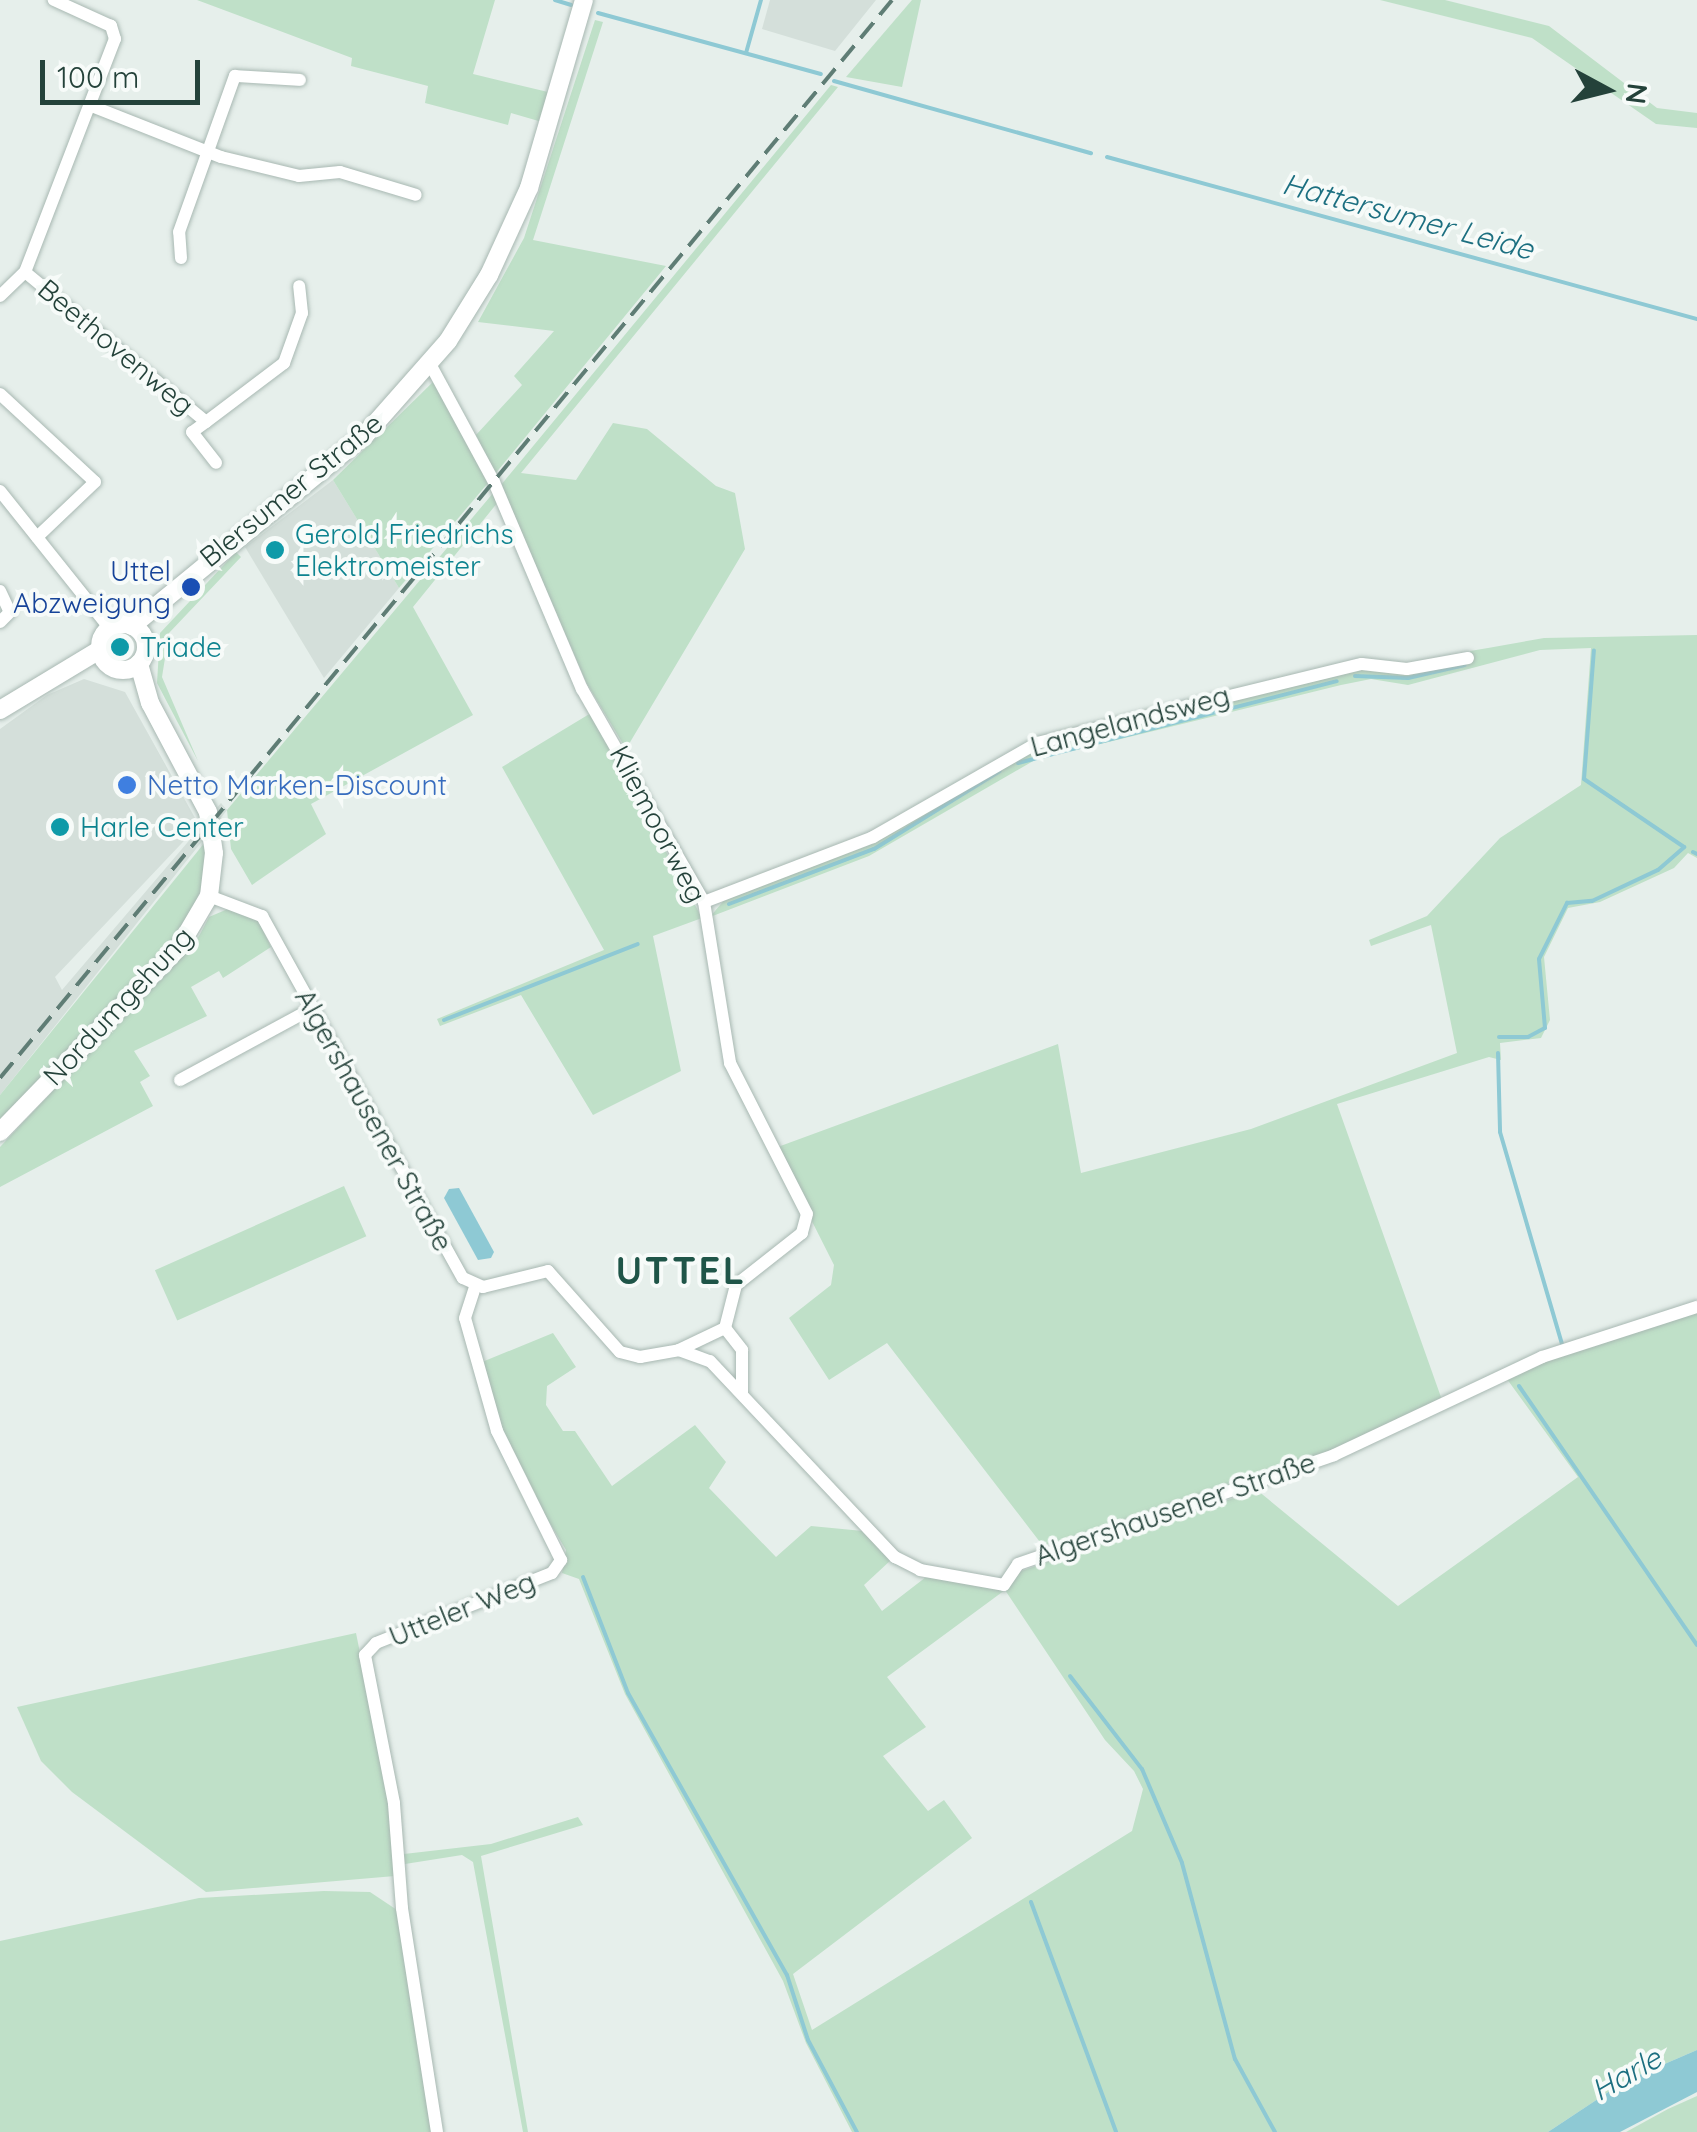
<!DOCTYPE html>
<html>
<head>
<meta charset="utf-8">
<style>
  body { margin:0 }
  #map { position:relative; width:1697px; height:2132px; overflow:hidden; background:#e6efeb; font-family:Quicksand,sans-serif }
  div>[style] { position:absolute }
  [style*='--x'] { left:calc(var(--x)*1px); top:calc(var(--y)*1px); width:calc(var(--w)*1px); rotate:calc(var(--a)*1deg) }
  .built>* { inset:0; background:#d4dfda }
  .green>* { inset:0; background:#bfe0c8; transform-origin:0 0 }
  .water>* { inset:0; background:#8ec9d4 }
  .stream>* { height:4px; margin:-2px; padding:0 2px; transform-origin:2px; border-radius:2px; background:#8ec9d4 }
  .roads { filter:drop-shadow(0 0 2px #a8b8b2) drop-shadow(0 0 2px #a8b8b2) }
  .street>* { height:12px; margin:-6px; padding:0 6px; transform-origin:6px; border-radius:6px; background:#fff }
  .secondary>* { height:18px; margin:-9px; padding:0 9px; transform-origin:9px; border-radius:9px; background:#fff }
  .secondary>.ring { margin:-9px; padding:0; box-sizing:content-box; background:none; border:18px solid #fff; border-radius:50% }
  .rail>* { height:4px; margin-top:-2px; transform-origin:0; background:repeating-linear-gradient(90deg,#5f7d75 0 20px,transparent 0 30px) }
  .dots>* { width:28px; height:28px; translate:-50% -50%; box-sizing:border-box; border:5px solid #f7fbf9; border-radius:50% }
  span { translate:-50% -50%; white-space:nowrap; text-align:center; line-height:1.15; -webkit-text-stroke:8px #f7fbf9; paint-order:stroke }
  .street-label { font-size:28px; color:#24423a }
  .culture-label { font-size:28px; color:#0d838f }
  .left { translate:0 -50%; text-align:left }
  .transit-label { font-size:28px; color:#164399 }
  .right { translate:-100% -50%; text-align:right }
  .shop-label { font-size:28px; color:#366cbe }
  .water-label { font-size:30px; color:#1c6f80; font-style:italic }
  .district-label { font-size:38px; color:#1f5548; font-weight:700; letter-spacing:2.5px }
  .north { position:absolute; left:1557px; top:40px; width:100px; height:100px; -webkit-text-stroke:8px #f7fbf9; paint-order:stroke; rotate:97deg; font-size:28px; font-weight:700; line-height:40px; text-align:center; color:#24423a }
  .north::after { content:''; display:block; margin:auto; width:35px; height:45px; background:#24423a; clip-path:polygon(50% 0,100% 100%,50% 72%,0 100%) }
  .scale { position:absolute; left:40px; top:60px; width:160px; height:45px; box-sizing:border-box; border:5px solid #24423a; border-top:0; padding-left:12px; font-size:30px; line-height:35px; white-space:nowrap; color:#24423a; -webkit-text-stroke:8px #f7fbf9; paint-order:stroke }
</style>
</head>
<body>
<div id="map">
  <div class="built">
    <i style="clip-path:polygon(770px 0,876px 0,835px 51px,762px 29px)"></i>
    <i style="clip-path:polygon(333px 480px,399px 588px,324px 678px,245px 547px)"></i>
    <i style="clip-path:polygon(84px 679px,125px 692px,199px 825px,55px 977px,62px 990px,221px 803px,227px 810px,0 1095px,0 729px,47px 695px)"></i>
  </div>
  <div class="green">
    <i style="clip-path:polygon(197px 0,495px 0,473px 74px,548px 92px,542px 122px,511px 113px,508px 125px,425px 103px,428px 86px,351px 66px,352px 58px)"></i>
    <i style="clip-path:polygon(912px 0,921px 0,902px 87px,846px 77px)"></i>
    <i style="clip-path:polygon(1380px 0,1445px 0,1549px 26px,1657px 108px,1697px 113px,1697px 128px,1656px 124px,1532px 38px)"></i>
    <i style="clip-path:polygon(595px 20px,603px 22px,533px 240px,666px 266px,495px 474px,476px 435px,522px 385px,514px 376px,554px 331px,478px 322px,524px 238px)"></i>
    <i style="clip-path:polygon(831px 85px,838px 87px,521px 473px,576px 480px,613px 423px,647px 429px,716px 486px,735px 493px,745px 549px,626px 749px,586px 682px,501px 485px)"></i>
    <i style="clip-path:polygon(435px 380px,488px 483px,399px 588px,333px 480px)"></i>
    <i style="clip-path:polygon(494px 492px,498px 502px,413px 607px,473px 715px,311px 804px,326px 834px,252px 885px,231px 849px,227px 810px)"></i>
    <i style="clip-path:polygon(236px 552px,241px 557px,169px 633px,162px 677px,198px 761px,157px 683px,160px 633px)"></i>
    <i style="clip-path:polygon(1697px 635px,1697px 858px,1688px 853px,1674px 868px,1600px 902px,1568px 908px,1544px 957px,1550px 1020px,1541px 1038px,1500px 1043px,1501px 1060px,1489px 1057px,1337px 1104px,1442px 1400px,1333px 1452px,1043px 1546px,887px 1343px,829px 1380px,789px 1318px,831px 1285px,834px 1265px,775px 1148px,1058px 1044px,1081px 1173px,1251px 1129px,1457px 1053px,1431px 925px,1371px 946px,1369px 940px,1427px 916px,1500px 838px,1581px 785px,1591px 648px,1540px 650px,1408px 685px,1371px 679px,1341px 685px,1035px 760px,869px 856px,710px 917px,725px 899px,872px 844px,1038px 748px,1370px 668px,1472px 661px,1470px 651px,1488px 648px,1544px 638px)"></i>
    <i style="clip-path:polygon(591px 713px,702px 918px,653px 936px,681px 1071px,593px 1115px,521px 995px,440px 1026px,437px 1019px,604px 950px,502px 767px)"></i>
    <i style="clip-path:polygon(206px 841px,203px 885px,181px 935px,0 1125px,0 1095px)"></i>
    <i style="clip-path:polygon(230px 908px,259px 922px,271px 947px,223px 978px,219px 971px,191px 987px,207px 1016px,134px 1051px,150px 1076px,140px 1082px,153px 1106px,0 1187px,0 1147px,199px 936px,209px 917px)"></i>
    <i style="left:344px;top:1186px;width:55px;height:207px;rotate:66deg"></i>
    <i style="clip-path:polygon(evenodd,1697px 1311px,1697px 2050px,1625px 2081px,1548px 2132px,852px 2132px,806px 2043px,783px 1981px,625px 1694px,579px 1579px,562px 1573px,566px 1550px,506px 1450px,482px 1362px,553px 1333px,576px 1367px,547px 1386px,546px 1405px,563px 1431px,575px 1431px,612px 1486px,695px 1425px,726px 1462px,709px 1488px,776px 1557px,811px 1526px,863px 1531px,891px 1560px,864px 1585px,882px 1611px,926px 1577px,1005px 1589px,1021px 1571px,1257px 1490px,1398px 1606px,1578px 1477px,1504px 1375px,1697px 1311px,1005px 1590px,1105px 1740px,1134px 1771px,1143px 1789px,1132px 1831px,812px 2030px,793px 1974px,972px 1838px,944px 1800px,928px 1811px,883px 1756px,926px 1727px,887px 1677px,1005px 1590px)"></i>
    <i style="clip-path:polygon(356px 1633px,386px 1782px,395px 1876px,206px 1892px,72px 1792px,41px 1761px,17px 1707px)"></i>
    <i style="clip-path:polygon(578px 1817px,583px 1825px,481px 1856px,528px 2132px,523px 2132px,473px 1862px,462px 1855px,405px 1864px,404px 1854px,491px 1844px)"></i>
    <i style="clip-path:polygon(324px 1891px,370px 1892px,397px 1910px,431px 2132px,0 2132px,0 1941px,199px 1898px)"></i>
    <i style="clip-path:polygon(1697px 2096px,1697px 2132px,1626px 2132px,1668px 2109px)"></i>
  </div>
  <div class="water">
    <i style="clip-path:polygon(459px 1188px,494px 1252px,491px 1258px,478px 1260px,444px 1198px,449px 1189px)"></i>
    <i style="clip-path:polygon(1697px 2050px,1697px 2092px,1620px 2132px,1548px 2132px,1625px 2081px)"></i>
  </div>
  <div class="stream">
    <i style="--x:555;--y:0;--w:17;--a:17"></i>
    <i style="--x:598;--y:13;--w:231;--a:15.3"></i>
    <i style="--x:746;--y:53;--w:55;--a:-74.2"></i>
    <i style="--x:834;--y:81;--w:267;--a:15.7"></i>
    <i style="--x:1107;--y:157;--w:612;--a:15.35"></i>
    <i style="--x:1355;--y:676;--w:53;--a:2.2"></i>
    <i style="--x:1408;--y:678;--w:58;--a:-12.8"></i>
    <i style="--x:1018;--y:763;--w:329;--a:-14.4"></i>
    <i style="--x:1693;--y:852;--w:4;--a:27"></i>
    <i style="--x:729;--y:904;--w:155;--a:-20.8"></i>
    <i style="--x:874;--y:849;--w:148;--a:-31.8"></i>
    <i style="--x:444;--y:1020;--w:208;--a:-21.4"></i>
    <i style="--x:1499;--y:1037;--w:29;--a:0"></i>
    <i style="--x:1528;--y:1037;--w:19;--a:-28"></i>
    <i style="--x:1545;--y:1028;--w:69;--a:-95"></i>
    <i style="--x:1539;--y:959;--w:63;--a:-63.4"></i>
    <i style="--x:1567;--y:903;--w:25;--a:-5"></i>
    <i style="--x:1592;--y:901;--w:73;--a:-25.2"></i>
    <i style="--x:1658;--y:870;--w:35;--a:-41"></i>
    <i style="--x:1684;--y:847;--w:121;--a:-145.8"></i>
    <i style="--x:1584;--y:779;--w:129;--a:-85.6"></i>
    <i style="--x:1498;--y:1053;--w:79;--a:88.5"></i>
    <i style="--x:1500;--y:1132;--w:221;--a:73.7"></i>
    <i style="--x:1519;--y:1386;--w:314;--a:55.5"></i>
    <i style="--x:583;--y:1577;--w:124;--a:68.8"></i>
    <i style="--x:628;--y:1693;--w:324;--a:60.6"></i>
    <i style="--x:787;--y:1975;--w:68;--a:72.1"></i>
    <i style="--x:808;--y:2040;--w:104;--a:62"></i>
    <i style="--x:1070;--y:1676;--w:118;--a:52.3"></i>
    <i style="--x:1142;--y:1769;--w:102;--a:66.9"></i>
    <i style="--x:1182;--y:1863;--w:203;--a:74.9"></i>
    <i style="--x:1235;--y:2059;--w:83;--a:61.3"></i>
    <i style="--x:1031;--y:1902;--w:245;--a:69.7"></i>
  </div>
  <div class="roads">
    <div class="street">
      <i style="--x:89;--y:105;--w:142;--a:21.5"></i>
      <i style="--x:221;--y:157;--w:80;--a:13.7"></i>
      <i style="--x:299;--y:176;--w:41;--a:-5.6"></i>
      <i style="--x:340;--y:172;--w:79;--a:16.8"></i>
      <i style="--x:181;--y:258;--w:26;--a:-94"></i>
      <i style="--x:179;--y:232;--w:166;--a:-70.3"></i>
      <i style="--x:235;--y:76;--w:65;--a:3.5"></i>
      <i style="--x:25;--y:272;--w:235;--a:39.6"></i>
      <i style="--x:206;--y:422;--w:98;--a:-37.1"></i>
      <i style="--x:284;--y:363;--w:53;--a:-70.2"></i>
      <i style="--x:302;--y:313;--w:27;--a:-96"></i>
      <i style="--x:0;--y:296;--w:35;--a:-44"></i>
      <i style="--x:25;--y:272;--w:250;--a:-68.9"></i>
      <i style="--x:115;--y:39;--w:14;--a:-107"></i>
      <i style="--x:111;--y:26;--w:63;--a:-155.5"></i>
      <i style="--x:430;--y:364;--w:134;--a:61.5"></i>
      <i style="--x:494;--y:482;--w:225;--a:67"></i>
      <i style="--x:582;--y:689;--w:245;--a:60.2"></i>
      <i style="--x:704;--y:902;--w:163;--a:80.8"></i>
      <i style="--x:730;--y:1063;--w:169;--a:63"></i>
      <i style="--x:807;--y:1214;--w:20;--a:105"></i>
      <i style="--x:802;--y:1233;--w:84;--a:141.8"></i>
      <i style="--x:736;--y:1285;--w:44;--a:104.3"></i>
      <i style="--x:725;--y:1328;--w:49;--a:154.5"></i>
      <i style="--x:0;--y:394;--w:129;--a:42.8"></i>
      <i style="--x:95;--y:482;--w:80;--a:136.5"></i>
      <i style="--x:206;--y:422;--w:17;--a:144"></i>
      <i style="--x:192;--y:432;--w:39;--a:52"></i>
      <i style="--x:0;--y:491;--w:176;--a:51.4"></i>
      <i style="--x:0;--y:591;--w:23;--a:65"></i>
      <i style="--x:10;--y:612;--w:14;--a:135"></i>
      <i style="--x:209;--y:896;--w:57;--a:20.7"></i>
      <i style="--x:262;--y:916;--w:414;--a:61"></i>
      <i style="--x:463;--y:1278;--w:22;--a:24"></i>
      <i style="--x:483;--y:1287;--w:67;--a:-13.8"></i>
      <i style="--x:548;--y:1271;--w:108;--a:48.4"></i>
      <i style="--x:620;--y:1352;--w:21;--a:14"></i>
      <i style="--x:640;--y:1357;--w:40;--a:-10"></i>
      <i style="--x:679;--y:1350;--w:33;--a:20"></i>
      <i style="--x:710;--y:1361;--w:270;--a:46.7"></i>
      <i style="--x:895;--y:1557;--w:28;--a:27"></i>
      <i style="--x:920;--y:1570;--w:85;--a:10.1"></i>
      <i style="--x:1004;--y:1585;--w:25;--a:-56"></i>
      <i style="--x:1018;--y:1564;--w:334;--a:-19"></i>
      <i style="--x:1334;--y:1455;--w:230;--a:-25.2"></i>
      <i style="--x:1542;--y:1357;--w:163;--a:-17.9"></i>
      <i style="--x:704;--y:902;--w:181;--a:-21"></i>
      <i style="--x:873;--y:837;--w:189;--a:-29.8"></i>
      <i style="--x:1037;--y:743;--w:334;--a:-13.7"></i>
      <i style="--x:1362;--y:664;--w:45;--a:6.3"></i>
      <i style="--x:1407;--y:669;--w:62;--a:-10.2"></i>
      <i style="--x:180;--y:1080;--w:151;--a:-28.4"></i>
      <i style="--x:725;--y:1328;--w:28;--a:52"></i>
      <i style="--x:742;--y:1350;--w:43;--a:90"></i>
      <i style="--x:437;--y:2132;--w:227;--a:-98.9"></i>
      <i style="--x:402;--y:1908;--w:105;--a:-94.4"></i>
      <i style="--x:394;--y:1803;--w:151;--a:-101.1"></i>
      <i style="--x:365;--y:1655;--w:16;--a:-47"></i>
      <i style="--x:376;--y:1643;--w:189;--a:-21.7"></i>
      <i style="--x:552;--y:1573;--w:16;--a:-55"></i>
      <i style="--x:561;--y:1560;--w:144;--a:-116.4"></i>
      <i style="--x:497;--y:1431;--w:117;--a:-105.8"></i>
      <i style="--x:465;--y:1318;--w:35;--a:-72"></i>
    </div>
    <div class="secondary">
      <i class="ring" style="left:100px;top:624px;width:28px;height:28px"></i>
      <i style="--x:132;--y:626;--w:303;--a:-39.4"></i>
      <i style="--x:366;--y:434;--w:124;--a:-48.6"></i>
      <i style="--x:448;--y:341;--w:78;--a:-58.2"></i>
      <i style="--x:489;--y:275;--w:96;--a:-65.3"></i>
      <i style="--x:529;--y:188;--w:196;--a:-73.7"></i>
      <i style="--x:0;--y:710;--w:118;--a:-31.1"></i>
      <i style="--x:0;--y:1132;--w:257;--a:-45.9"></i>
      <i style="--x:179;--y:947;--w:59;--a:-59.5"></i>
      <i style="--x:209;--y:896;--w:43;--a:-83.4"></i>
      <i style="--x:214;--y:853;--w:41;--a:-98.3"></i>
      <i style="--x:208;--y:812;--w:123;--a:-118"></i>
      <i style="--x:150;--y:703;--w:41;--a:-105.8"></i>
    </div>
  </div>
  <div class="rail">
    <i style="--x:0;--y:1078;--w:1399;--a:-50.39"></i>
  </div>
  <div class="dots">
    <i style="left:275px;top:550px;background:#0f9aa8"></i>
    <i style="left:191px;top:587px;background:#1a4fb4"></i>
    <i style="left:120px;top:647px;background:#0f9aa8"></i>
    <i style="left:127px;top:785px;background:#3f7fe0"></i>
    <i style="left:60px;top:827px;background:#0f9aa8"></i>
  </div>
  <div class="street-label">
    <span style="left:116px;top:347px;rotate:40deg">Beethovenweg</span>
    <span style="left:291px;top:490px;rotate:-39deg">Blersumer Straße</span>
    <span style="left:1130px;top:721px;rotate:-15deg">Langelandsweg</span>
    <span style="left:658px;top:824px;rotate:62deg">Kliemoorweg</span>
    <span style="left:118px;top:1006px;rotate:-47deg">Nordumgehung</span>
    <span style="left:374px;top:1120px;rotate:61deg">Algershausener Straße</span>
    <span style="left:1175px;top:1509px;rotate:-19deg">Algershausener Straße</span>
    <span style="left:462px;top:1609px;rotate:-22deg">Utteler Weg</span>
  </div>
  <div class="culture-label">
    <span class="left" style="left:295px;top:550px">Gerold Friedrichs<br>Elektromeister</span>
    <span class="left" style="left:140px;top:647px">Triade</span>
    <span class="left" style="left:80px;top:827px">Harle Center</span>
  </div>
  <div class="transit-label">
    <span class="right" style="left:171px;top:587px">Uttel<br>Abzweigung</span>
  </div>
  <div class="shop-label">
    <span class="left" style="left:147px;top:785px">Netto Marken-Discount</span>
  </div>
  <div class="water-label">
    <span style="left:1408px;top:216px;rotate:15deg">Hattersumer Leide</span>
    <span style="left:1626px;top:2074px;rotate:-30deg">Harle</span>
  </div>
  <div class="district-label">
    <span style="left:681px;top:1271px">UTTEL</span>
  </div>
  <div class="north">N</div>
  <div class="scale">100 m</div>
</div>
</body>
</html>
